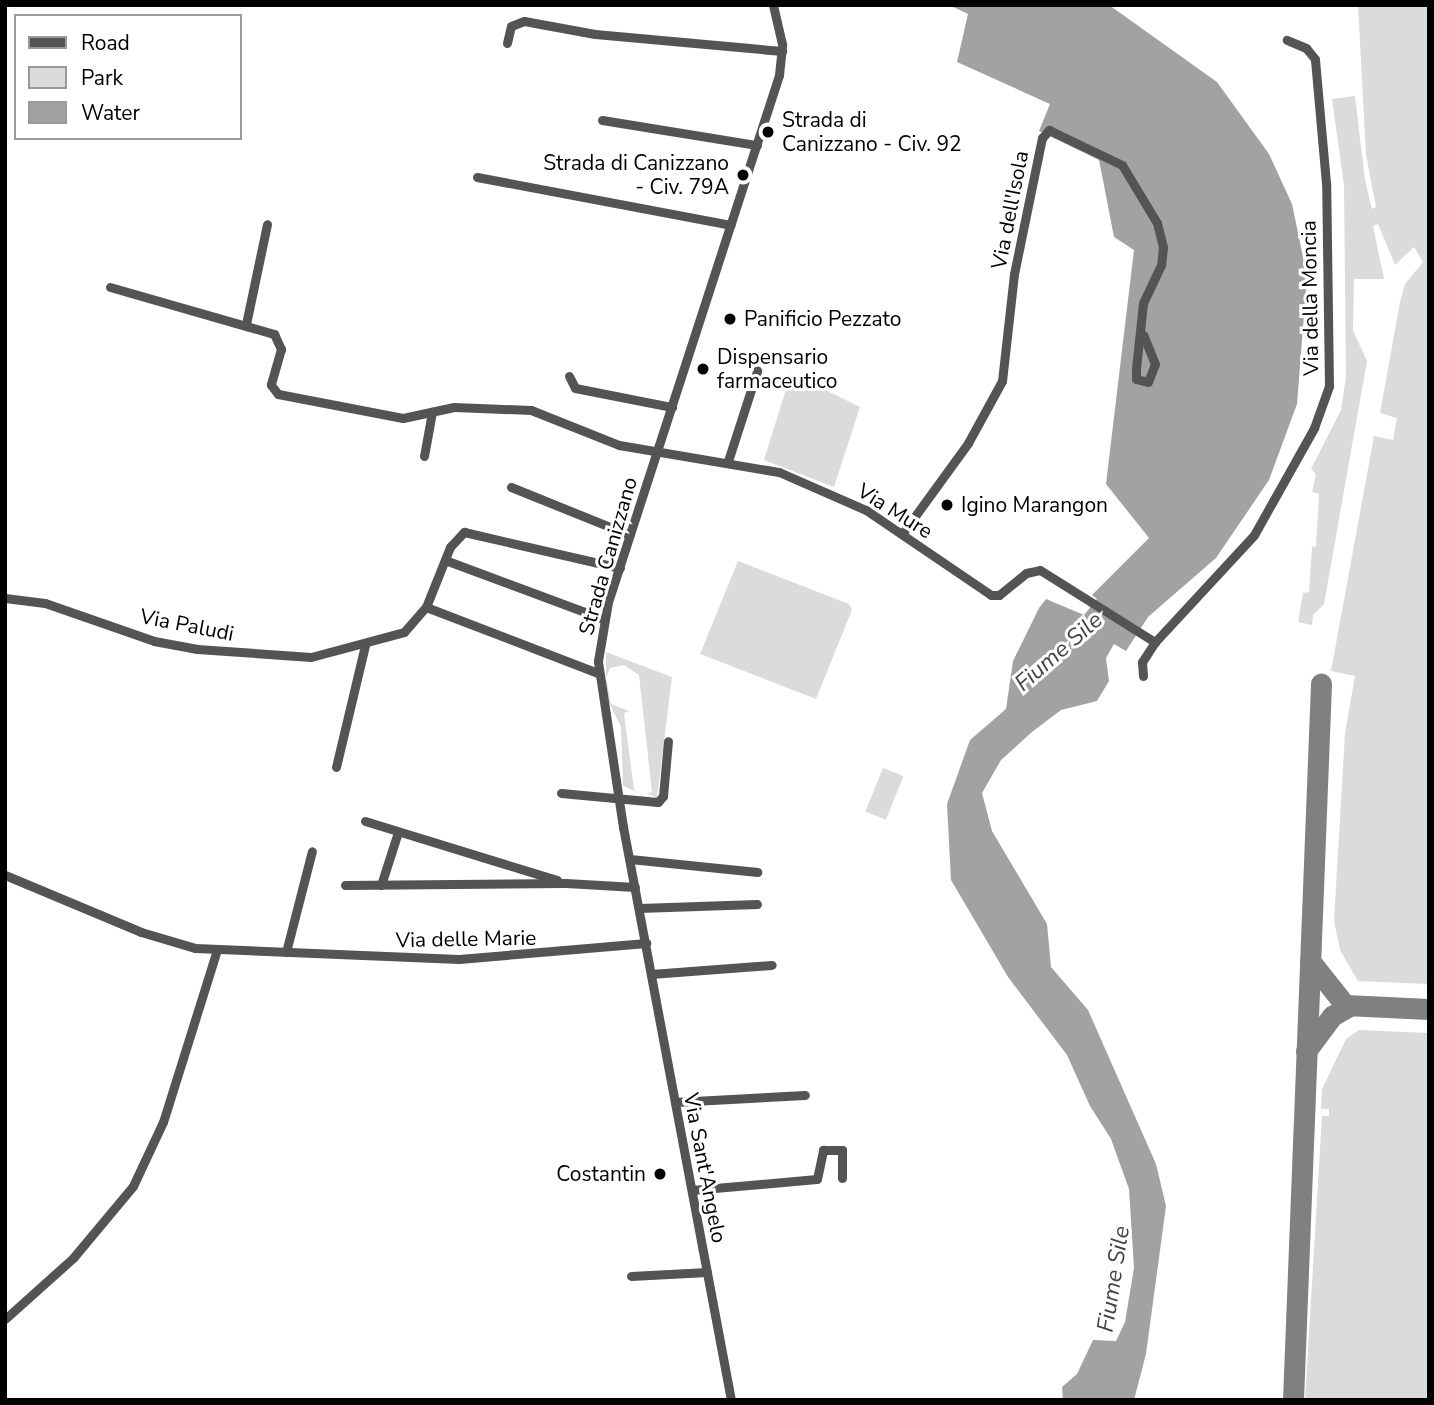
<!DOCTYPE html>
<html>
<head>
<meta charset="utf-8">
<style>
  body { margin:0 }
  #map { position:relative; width:1434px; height:1405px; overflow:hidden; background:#fff; font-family:"Nunito Sans",sans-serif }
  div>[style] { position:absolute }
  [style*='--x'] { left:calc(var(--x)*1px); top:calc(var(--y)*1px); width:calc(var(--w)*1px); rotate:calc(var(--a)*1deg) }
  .green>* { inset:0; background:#dbdbdb; transform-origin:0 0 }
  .water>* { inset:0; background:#a2a2a2 }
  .taxiway>* { height:21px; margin:-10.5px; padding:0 10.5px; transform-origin:10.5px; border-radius:10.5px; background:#808080 }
  .minor>* { height:9px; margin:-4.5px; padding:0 4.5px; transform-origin:4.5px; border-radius:4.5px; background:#545454 }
  .dots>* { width:19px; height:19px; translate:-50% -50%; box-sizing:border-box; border:4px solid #fff; border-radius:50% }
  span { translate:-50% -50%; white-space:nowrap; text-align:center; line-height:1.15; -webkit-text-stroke:6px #fff; paint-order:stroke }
  .poi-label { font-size:21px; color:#000 }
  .left { translate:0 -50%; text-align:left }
  .right { translate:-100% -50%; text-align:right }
  .street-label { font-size:21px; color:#000 }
  .water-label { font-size:23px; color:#434343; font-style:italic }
  .frame { position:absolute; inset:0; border:7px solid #000; pointer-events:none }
  .legend { position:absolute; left:14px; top:14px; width:228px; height:126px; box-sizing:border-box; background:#fff; border:2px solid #999; margin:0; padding:9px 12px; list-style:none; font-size:21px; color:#000 }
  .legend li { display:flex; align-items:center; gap:14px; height:35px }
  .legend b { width:35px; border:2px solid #999 }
</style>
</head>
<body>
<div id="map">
  <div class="green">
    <i style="clip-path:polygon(1358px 5px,1429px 5px,1428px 984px,1358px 981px,1340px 950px,1334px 921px,1345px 733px,1355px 676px,1331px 671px,1374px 436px,1393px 440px,1397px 418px,1380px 413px,1400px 302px,1405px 284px,1423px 262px,1414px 247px,1395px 265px,1378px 224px,1373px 226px,1384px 279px,1354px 279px,1353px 331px,1367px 361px,1324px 604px,1313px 615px,1312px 625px,1298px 622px,1303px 593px,1309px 592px,1312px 547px,1316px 546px,1319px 494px,1312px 492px,1316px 474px,1311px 469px,1341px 410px,1346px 377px,1344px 185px,1332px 99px,1355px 96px,1365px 180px,1372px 209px,1376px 207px,1366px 155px)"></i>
    <i style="clip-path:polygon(791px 373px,860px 407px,834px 487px,764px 460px)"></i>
    <i style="clip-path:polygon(738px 561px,849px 604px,852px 610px,816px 699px,700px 654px)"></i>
    <i style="clip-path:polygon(606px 652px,672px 677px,657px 798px,647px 793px,652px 792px,639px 675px,624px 665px,610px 668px,606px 678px,611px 704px,629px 711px,624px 713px,634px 790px,639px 793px,623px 786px,621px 727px,606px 696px)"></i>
    <i style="left:883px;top:768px;width:22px;height:47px;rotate:22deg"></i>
    <i style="clip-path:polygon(1359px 1030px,1429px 1033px,1428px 1400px,1305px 1400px,1322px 1116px,1329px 1116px,1329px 1109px,1321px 1109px,1322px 1089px,1346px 1039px)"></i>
  </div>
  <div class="water">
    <i style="clip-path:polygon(949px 5px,1109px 5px,1217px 82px,1269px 154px,1292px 204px,1307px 276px,1297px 404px,1269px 480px,1216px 558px,1148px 617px,1126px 651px,1114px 644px,1106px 658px,1109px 681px,1097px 701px,1061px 710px,1032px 732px,1001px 760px,982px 793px,992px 831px,1047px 924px,1051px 967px,1088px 1010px,1156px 1164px,1166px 1206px,1146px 1354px,1134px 1400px,1063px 1400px,1062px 1387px,1077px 1374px,1093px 1340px,1116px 1341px,1125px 1322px,1134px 1268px,1129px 1189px,1111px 1139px,1090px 1106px,1067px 1055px,1008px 977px,951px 880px,947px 804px,970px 740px,1006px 709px,1013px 661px,1039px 608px,1046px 599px,1084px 615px,1097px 599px,1092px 595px,1149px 538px,1106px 484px,1134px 250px,1114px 237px,1099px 160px,1039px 131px,1050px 104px,957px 62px,968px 14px)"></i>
  </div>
  <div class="taxiway">
    <i style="--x:1310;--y:961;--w:56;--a:51.5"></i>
    <i style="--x:1345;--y:1005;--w:84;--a:2.7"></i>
    <i style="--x:1306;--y:1051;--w:44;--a:-53.4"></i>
    <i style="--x:1332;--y:1016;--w:20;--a:-30"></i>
    <i style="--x:1293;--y:1400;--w:717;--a:-87.76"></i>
  </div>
  <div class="minor">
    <i style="--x:507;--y:43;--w:17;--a:-77"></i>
    <i style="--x:511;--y:26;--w:14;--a:-21"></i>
    <i style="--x:524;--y:21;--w:72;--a:10.4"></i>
    <i style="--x:595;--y:34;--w:188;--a:5.2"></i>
    <i style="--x:602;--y:120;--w:157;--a:9.2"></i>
    <i style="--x:477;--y:177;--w:258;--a:10.7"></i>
    <i style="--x:110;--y:287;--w:171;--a:16"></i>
    <i style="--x:274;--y:334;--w:17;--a:65"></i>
    <i style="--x:281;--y:349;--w:37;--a:106"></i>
    <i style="--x:271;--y:385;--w:11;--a:52"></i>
    <i style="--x:278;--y:394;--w:127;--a:10.9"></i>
    <i style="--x:403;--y:418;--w:52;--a:-12.2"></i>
    <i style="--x:454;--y:407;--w:77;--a:2.2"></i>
    <i style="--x:531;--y:410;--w:95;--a:21.7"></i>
    <i style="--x:619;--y:445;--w:162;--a:9.6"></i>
    <i style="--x:779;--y:472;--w:95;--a:23.6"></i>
    <i style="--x:866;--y:510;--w:151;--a:34.2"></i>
    <i style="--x:991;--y:595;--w:8;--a:0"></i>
    <i style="--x:999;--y:595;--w:35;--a:-39"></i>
    <i style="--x:1026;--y:573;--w:14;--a:-12"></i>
    <i style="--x:1040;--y:570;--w:136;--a:32.1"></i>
    <i style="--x:246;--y:324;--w:102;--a:-78.1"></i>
    <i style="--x:569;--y:376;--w:13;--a:63"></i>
    <i style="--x:575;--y:388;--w:99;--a:11.1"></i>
    <i style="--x:424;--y:456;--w:45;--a:-79.7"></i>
    <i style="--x:728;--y:461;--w:95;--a:-72.1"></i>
    <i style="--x:511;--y:487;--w:128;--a:22"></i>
    <i style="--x:902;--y:534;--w:112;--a:-54"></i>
    <i style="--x:968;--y:443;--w:71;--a:-61.3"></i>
    <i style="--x:1002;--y:381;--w:108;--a:-83.6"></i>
    <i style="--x:1014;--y:274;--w:139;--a:-78.4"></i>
    <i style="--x:1042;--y:138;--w:11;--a:-49"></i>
    <i style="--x:1049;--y:130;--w:81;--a:25.6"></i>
    <i style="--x:1122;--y:165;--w:68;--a:58.9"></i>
    <i style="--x:1157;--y:223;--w:25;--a:76"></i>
    <i style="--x:1163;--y:247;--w:18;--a:96"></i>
    <i style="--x:1161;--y:265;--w:42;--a:115.3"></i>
    <i style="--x:1143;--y:303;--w:66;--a:96.1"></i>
    <i style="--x:1136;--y:369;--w:10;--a:90"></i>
    <i style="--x:1136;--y:379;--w:12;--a:14"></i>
    <i style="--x:1148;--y:382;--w:19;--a:-69"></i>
    <i style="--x:1155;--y:364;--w:31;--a:-112"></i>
    <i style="--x:445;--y:560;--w:170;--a:20.4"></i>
    <i style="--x:5;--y:598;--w:40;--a:7.1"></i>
    <i style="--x:45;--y:603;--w:115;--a:19.2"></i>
    <i style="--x:154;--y:641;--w:44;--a:10.5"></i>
    <i style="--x:197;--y:649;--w:114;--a:4"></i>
    <i style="--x:311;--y:657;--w:96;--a:-15"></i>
    <i style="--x:404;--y:632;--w:33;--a:-49"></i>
    <i style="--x:426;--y:607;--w:65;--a:-68.2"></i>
    <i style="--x:450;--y:547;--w:21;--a:-47"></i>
    <i style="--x:464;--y:532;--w:160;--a:13"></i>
    <i style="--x:426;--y:607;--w:184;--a:21"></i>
    <i style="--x:1143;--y:676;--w:14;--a:-94"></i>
    <i style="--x:1142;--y:662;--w:24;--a:-57"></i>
    <i style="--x:1155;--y:642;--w:146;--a:-47.2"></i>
    <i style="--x:1254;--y:535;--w:123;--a:-60.7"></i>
    <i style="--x:1314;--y:428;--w:45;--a:-70.3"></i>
    <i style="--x:1329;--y:386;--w:203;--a:-90.8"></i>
    <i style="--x:1326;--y:183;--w:124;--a:-95.1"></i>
    <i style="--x:1315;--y:59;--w:14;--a:-129"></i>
    <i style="--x:1306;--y:48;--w:21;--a:-157"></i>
    <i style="--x:336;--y:767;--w:125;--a:-76.6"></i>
    <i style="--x:561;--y:793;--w:97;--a:5.3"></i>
    <i style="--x:658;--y:802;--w:8;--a:-50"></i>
    <i style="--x:663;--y:796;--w:55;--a:-84.8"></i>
    <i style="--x:365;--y:821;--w:201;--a:17.1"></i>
    <i style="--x:630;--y:859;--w:128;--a:5.8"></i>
    <i style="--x:5;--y:875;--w:147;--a:22.7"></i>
    <i style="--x:141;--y:932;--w:56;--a:16.5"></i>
    <i style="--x:195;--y:948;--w:264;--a:2.4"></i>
    <i style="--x:459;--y:959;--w:188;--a:-4.9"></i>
    <i style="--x:345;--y:885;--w:221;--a:-0.5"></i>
    <i style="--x:566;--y:883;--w:69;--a:3.3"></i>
    <i style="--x:381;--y:885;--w:56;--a:-72.2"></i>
    <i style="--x:639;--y:908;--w:118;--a:-1.9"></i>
    <i style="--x:286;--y:952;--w:104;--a:-75.6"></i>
    <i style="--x:651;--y:974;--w:121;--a:-4.3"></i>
    <i style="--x:675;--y:1102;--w:130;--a:-3.1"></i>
    <i style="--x:692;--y:1190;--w:125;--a:-5"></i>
    <i style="--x:817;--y:1179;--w:30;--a:-78"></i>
    <i style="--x:823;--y:1150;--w:19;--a:0"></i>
    <i style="--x:842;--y:1150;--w:28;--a:90"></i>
    <i style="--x:631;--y:1276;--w:76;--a:-3"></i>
    <i style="--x:5;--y:1319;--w:91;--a:-41.9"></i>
    <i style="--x:73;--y:1258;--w:94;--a:-50.2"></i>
    <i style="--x:133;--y:1186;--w:71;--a:-64.9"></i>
    <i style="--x:163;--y:1122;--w:180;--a:-72.6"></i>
    <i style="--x:731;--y:1400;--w:583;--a:-100.67"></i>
    <i style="--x:623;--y:827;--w:168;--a:-98.6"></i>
    <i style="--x:598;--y:661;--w:60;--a:-80.4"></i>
    <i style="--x:608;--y:602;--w:554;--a:-72.02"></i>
    <i style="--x:779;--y:75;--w:31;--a:-84"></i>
    <i style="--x:782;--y:44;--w:40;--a:-103"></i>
  </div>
  <div class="dots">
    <i style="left:768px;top:132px;background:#000"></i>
    <i style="left:743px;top:175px;background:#000"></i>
    <i style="left:730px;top:319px;background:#000"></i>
    <i style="left:703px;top:369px;background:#000"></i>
    <i style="left:947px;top:505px;background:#000"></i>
    <i style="left:660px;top:1174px;background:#000"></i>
  </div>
  <div class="poi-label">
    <span class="left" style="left:782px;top:132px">Strada di<br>Canizzano - Civ. 92</span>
    <span class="right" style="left:729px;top:175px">Strada di Canizzano<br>- Civ. 79A</span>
    <span class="left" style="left:744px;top:319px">Panificio Pezzato</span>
    <span class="left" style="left:717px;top:369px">Dispensario<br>farmaceutico</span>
    <span class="left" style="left:961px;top:505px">Igino Marangon</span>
    <span class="right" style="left:646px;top:1174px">Costantin</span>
  </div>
  <div class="street-label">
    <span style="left:1010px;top:210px;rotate:-79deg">Via dell'Isola</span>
    <span style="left:1310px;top:298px;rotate:-91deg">Via della Moncia</span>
    <span style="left:895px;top:511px;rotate:32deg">Via Mure</span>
    <span style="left:608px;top:556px;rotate:-74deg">Strada Canizzano</span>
    <span style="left:187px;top:625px;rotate:11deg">Via Paludi</span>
    <span style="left:466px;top:939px;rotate:-1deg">Via delle Marie</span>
    <span style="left:705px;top:1168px;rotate:79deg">Via Sant'Angelo</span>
  </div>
  <div class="water-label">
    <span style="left:1059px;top:652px;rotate:-41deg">Fiume Sile</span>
    <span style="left:1114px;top:1279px;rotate:-81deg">Fiume Sile</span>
  </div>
  <div class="frame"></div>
  <ul class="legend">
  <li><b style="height:9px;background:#545454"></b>Road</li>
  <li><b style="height:19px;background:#dbdbdb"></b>Park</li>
  <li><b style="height:19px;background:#a2a2a2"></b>Water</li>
  </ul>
</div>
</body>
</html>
